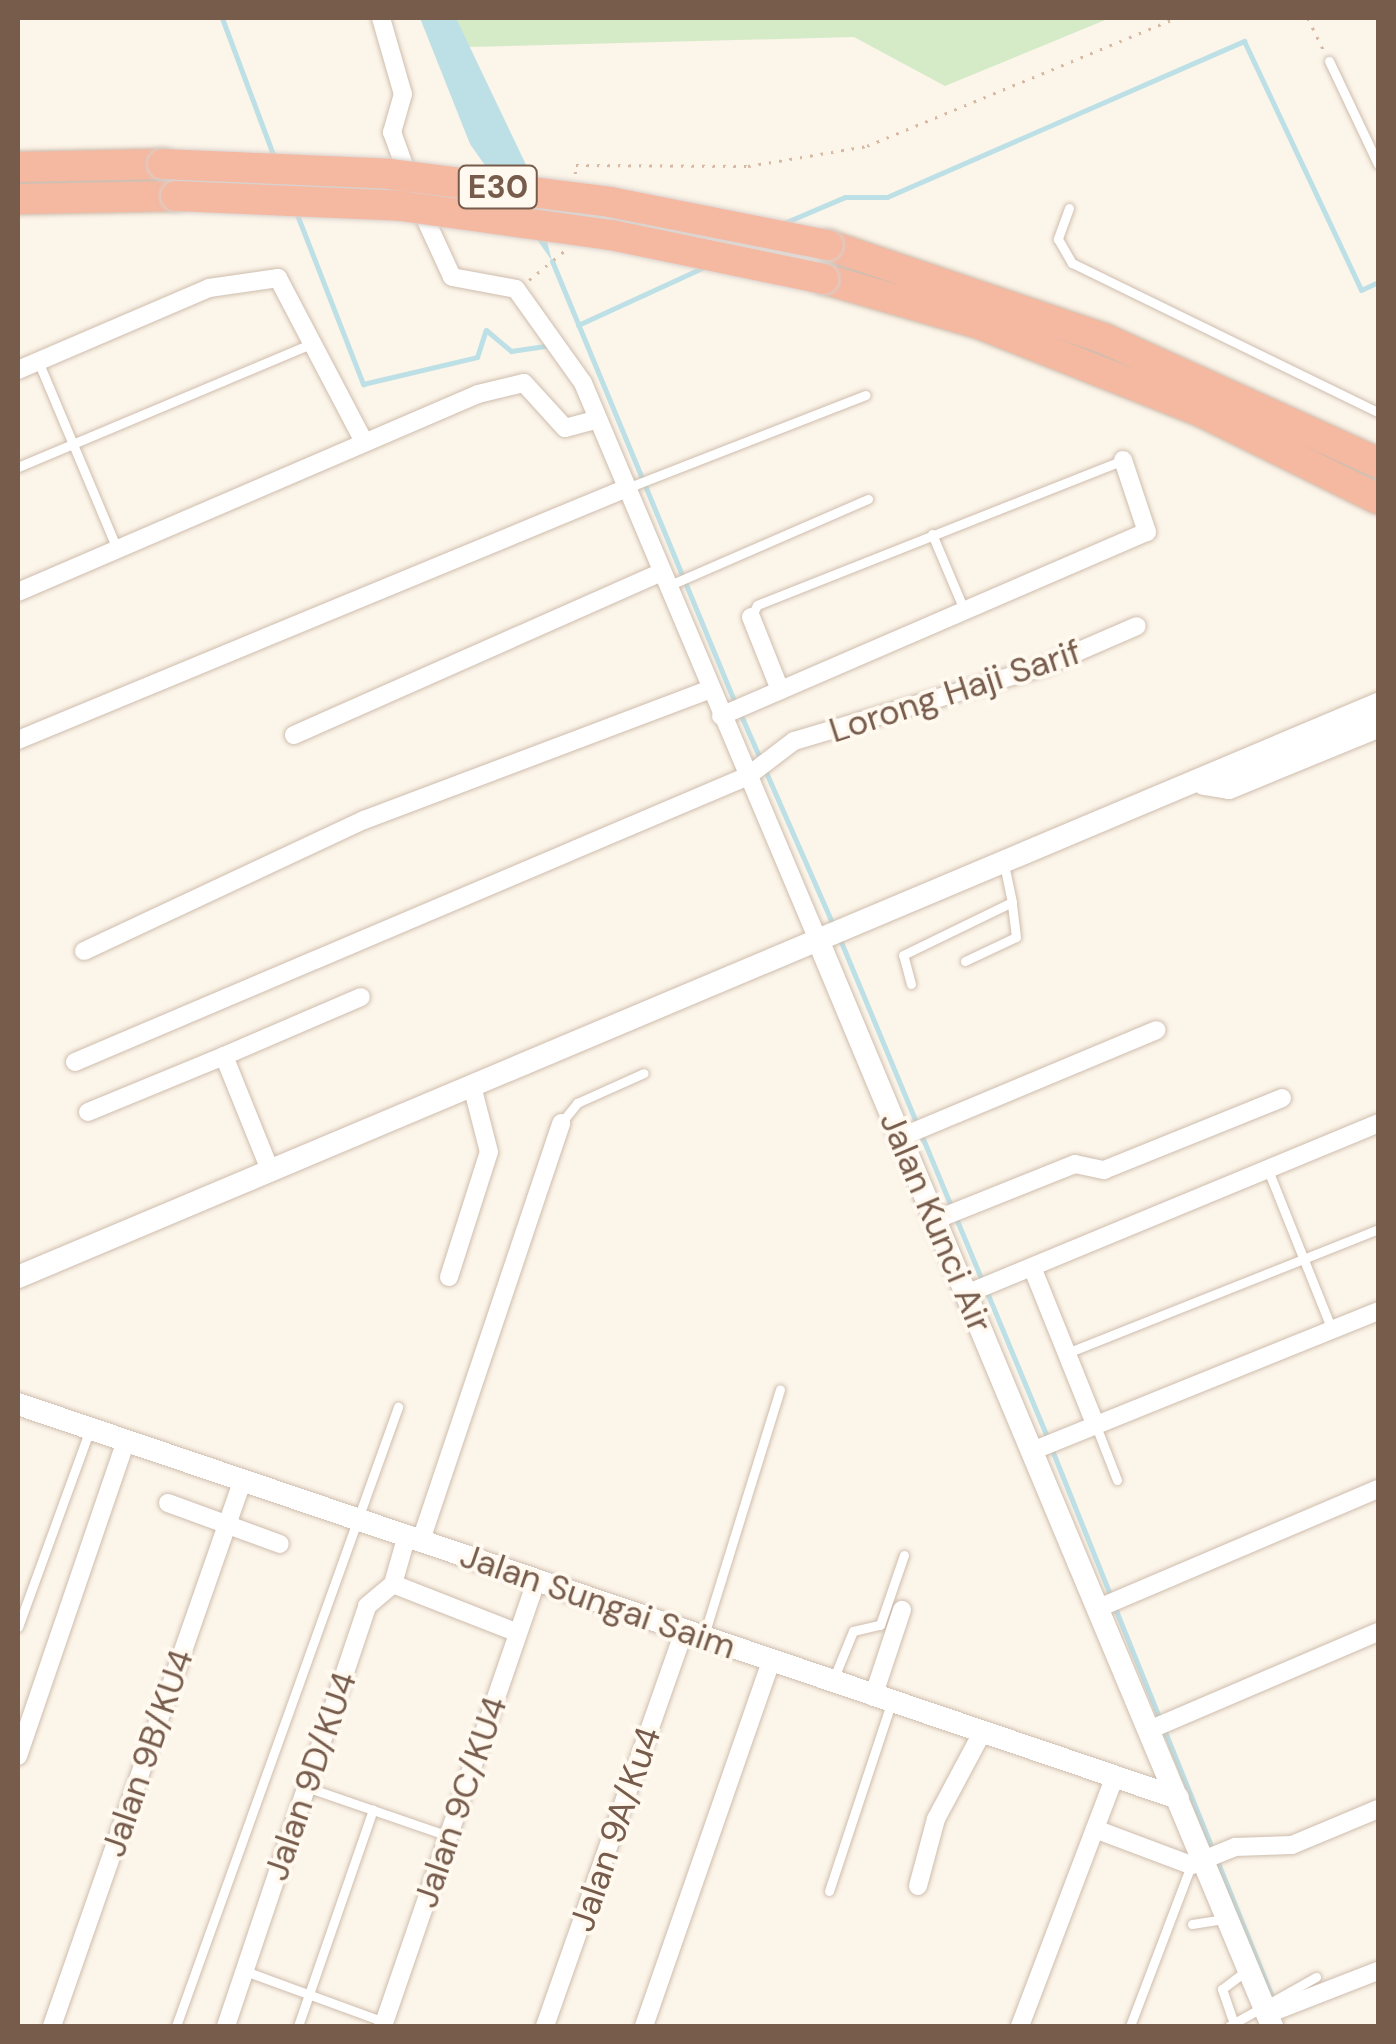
<!DOCTYPE html>
<html>
<head>
<meta charset="utf-8">
<style>
  body { margin:0 }
  #map { position:relative; width:1396px; height:2044px; overflow:hidden; background:#fcf5e9; font-family:"DM Sans",sans-serif }
  div>[style] { position:absolute }
  [style*='--x'] { left:calc(var(--x)*1px); top:calc(var(--y)*1px); width:calc(var(--w)*1px); rotate:calc(var(--a)*1deg) }
  .green>* { inset:0; background:#d5eac7 }
  .water>* { inset:0; background:#bde0e6 }
  .stream>* { height:5px; margin:-2.5px; padding:0 2.5px; transform-origin:2.5px; border-radius:2.5px; background:#bde0e6 }
  .path>* { height:2.5px; margin-top:-1.25px; transform-origin:0; background:repeating-linear-gradient(90deg,#d7b8a3 0 2.5px,transparent 0 10.5px) }
  .roads { filter:drop-shadow(0 0 2px #cebdae) drop-shadow(0 0 2px #cebdae) }
  .lane>* { height:9px; margin:-4.5px; padding:0 4.5px; transform-origin:4.5px; border-radius:4.5px; background:#fff }
  .street>* { height:18px; margin:-9px; padding:0 9px; transform-origin:9px; border-radius:9px; background:#fff }
  .secondary>* { height:22px; margin:-11px; padding:0 11px; transform-origin:11px; border-radius:11px; background:#fff }
  .highway>* { height:30px; margin:-15px; padding:0 15px; transform-origin:15px; border-radius:15px; background:#f5b8a1 }
  .bridges { filter:drop-shadow(0 0 2px #d9d1cd) drop-shadow(0 0 2px #d9d1cd) }
  .highway-bridge>* { height:30px; margin:-15px; padding:0 15px; transform-origin:15px; border-radius:15px; background:#f5b8a1 }
  span { translate:-50% -50%; white-space:nowrap; text-align:center; line-height:1.15; -webkit-text-stroke:8px #fff9f0; paint-order:stroke }
  .shield-label span { padding:2px 8px; background:#fff9f0; border:2px solid; border-radius:8px; -webkit-text-stroke-width:0 }
  .shield-label { font-size:32px; color:#775c4c; font-weight:700 }
  .street-label { font-size:35px; color:#775c4c }
  .frame { position:absolute; inset:0; border:20px solid #775c4c; pointer-events:none }
</style>
</head>
<body>
<div id="map">
  <div class="green">
    <i style="clip-path:polygon(456px 18px,1110px 18px,945px 86px,854px 37px,467px 47px)"></i>
  </div>
  <div class="water">
    <i style="clip-path:polygon(420px 18px,456px 18px,529px 171px,552px 261px,470px 144px)"></i>
  </div>
  <div class="stream">
    <i style="--x:222;--y:18;--w:152;--a:69.5"></i>
    <i style="--x:296;--y:212;--w:185;--a:68.7"></i>
    <i style="--x:363;--y:384;--w:117;--a:-13.3"></i>
    <i style="--x:477;--y:357;--w:28;--a:-72"></i>
    <i style="--x:486;--y:330;--w:33;--a:40"></i>
    <i style="--x:511;--y:351;--w:41;--a:-8.3"></i>
    <i style="--x:784;--y:223;--w:66;--a:-23.1"></i>
    <i style="--x:845;--y:197;--w:42;--a:0"></i>
    <i style="--x:887;--y:197;--w:390;--a:-23.6"></i>
    <i style="--x:1244;--y:41;--w:275;--a:64.8"></i>
    <i style="--x:1361;--y:290;--w:19;--a:-25"></i>
    <i style="--x:552;--y:261;--w:478;--a:67.5"></i>
    <i style="--x:578;--y:325;--w:139;--a:-24.7"></i>
    <i style="--x:740;--y:713;--w:234;--a:66.3"></i>
    <i style="--x:839;--y:937;--w:544;--a:67.4"></i>
    <i style="--x:1052;--y:1450;--w:158;--a:68.1"></i>
    <i style="--x:1115;--y:1608;--w:424;--a:68"></i>
  </div>
  <div class="path">
    <i style="--x:1308;--y:18;--w:37;--a:64"></i>
    <i style="--x:575;--y:174;--w:9;--a:-84"></i>
    <i style="--x:576;--y:165;--w:172;--a:0.3"></i>
    <i style="--x:748;--y:166;--w:121;--a:-9.5"></i>
    <i style="--x:867;--y:146;--w:334;--a:-22.5"></i>
    <i style="--x:529;--y:280;--w:45;--a:-39.6"></i>
  </div>
  <div class="roads">
    <div class="lane">
      <i style="--x:1329;--y:61;--w:114;--a:64.6"></i>
      <i style="--x:1069;--y:208;--w:33;--a:110"></i>
      <i style="--x:1058;--y:239;--w:28;--a:60"></i>
      <i style="--x:1072;--y:263;--w:340;--a:26"></i>
      <i style="--x:38;--y:361;--w:204;--a:67.2"></i>
      <i style="--x:18;--y:467;--w:318;--a:-22.8"></i>
      <i style="--x:627;--y:488;--w:256;--a:-21.3"></i>
      <i style="--x:932;--y:534;--w:85;--a:67.1"></i>
      <i style="--x:670;--y:585;--w:216;--a:-23.5"></i>
      <i style="--x:751;--y:617;--w:13;--a:-63"></i>
      <i style="--x:757;--y:605;--w:394;--a:-21.6"></i>
      <i style="--x:965;--y:961;--w:56;--a:-25.2"></i>
      <i style="--x:1016;--y:937;--w:35;--a:-97"></i>
      <i style="--x:911;--y:984;--w:30;--a:-105"></i>
      <i style="--x:903;--y:955;--w:121;--a:-25.9"></i>
      <i style="--x:1012;--y:902;--w:40;--a:-102"></i>
      <i style="--x:561;--y:1123;--w:26;--a:-51"></i>
      <i style="--x:577;--y:1103;--w:73;--a:-24.1"></i>
      <i style="--x:1268;--y:1170;--w:172;--a:68.2"></i>
      <i style="--x:1067;--y:1353;--w:335;--a:-21.7"></i>
      <i style="--x:1096;--y:1426;--w:58;--a:68.7"></i>
      <i style="--x:18;--y:1627;--w:208;--a:-70"></i>
      <i style="--x:704;--y:1635;--w:257;--a:-72.8"></i>
      <i style="--x:833;--y:1680;--w:53;--a:-67.8"></i>
      <i style="--x:853;--y:1631;--w:28;--a:-13"></i>
      <i style="--x:880;--y:1625;--w:74;--a:-71.1"></i>
      <i style="--x:306;--y:1787;--w:150;--a:19"></i>
      <i style="--x:829;--y:1891;--w:197;--a:-71.7"></i>
      <i style="--x:1192;--y:1924;--w:33;--a:-9"></i>
      <i style="--x:245;--y:1971;--w:148;--a:20.1"></i>
      <i style="--x:1232;--y:2018;--w:31;--a:-109"></i>
      <i style="--x:1222;--y:1989;--w:30;--a:-37"></i>
      <i style="--x:176;--y:2026;--w:658;--a:-70.27"></i>
      <i style="--x:298;--y:2026;--w:229;--a:-70.9"></i>
      <i style="--x:1130;--y:2026;--w:172;--a:-69.2"></i>
      <i style="--x:1229;--y:2026;--w:100;--a:-29.4"></i>
    </div>
    <div class="street">
      <i style="--x:381;--y:18;--w:79;--a:73.9"></i>
      <i style="--x:403;--y:94;--w:40;--a:106"></i>
      <i style="--x:392;--y:132;--w:50;--a:70.1"></i>
      <i style="--x:418;--y:203;--w:81;--a:65.3"></i>
      <i style="--x:452;--y:277;--w:65;--a:10.6"></i>
      <i style="--x:516;--y:289;--w:115;--a:54.5"></i>
      <i style="--x:583;--y:383;--w:605;--a:67.12"></i>
      <i style="--x:18;--y:370;--w:208;--a:-23.2"></i>
      <i style="--x:209;--y:288;--w:70;--a:-8.2"></i>
      <i style="--x:278;--y:278;--w:185;--a:62.3"></i>
      <i style="--x:18;--y:592;--w:501;--a:-23.29"></i>
      <i style="--x:478;--y:394;--w:47;--a:-13.4"></i>
      <i style="--x:524;--y:383;--w:61;--a:47.7"></i>
      <i style="--x:565;--y:428;--w:34;--a:-15"></i>
      <i style="--x:751;--y:617;--w:79;--a:68.3"></i>
      <i style="--x:721;--y:716;--w:464;--a:-23.4"></i>
      <i style="--x:1147;--y:532;--w:76;--a:-108.4"></i>
      <i style="--x:294;--y:735;--w:402;--a:-23.9"></i>
      <i style="--x:18;--y:740;--w:659;--a:-22.48"></i>
      <i style="--x:84;--y:951;--w:309;--a:-25.1"></i>
      <i style="--x:364;--y:820;--w:370;--a:-20.7"></i>
      <i style="--x:75;--y:1062;--w:731;--a:-23.02"></i>
      <i style="--x:748;--y:776;--w:58;--a:-37.3"></i>
      <i style="--x:794;--y:741;--w:262;--a:-16.6"></i>
      <i style="--x:1045;--y:666;--w:100;--a:-23.5"></i>
      <i style="--x:88;--y:1112;--w:147;--a:-22.4"></i>
      <i style="--x:901;--y:1137;--w:277;--a:-22.7"></i>
      <i style="--x:270;--y:1170;--w:123;--a:-112"></i>
      <i style="--x:224;--y:1056;--w:149;--a:-23.3"></i>
      <i style="--x:935;--y:1220;--w:151;--a:-21.8"></i>
      <i style="--x:1075;--y:1164;--w:30;--a:12"></i>
      <i style="--x:1104;--y:1170;--w:192;--a:-22"></i>
      <i style="--x:1032;--y:1267;--w:171;--a:68.1"></i>
      <i style="--x:449;--y:1277;--w:131;--a:-72.3"></i>
      <i style="--x:489;--y:1152;--w:68;--a:-104.4"></i>
      <i style="--x:966;--y:1294;--w:446;--a:-22.5"></i>
      <i style="--x:1032;--y:1451;--w:373;--a:-22"></i>
      <i style="--x:168;--y:1503;--w:119;--a:20.1"></i>
      <i style="--x:421;--y:1540;--w:440;--a:-71.4"></i>
      <i style="--x:393;--y:1584;--w:134;--a:21.4"></i>
      <i style="--x:1101;--y:1607;--w:301;--a:-23.1"></i>
      <i style="--x:873;--y:1697;--w:92;--a:-71.6"></i>
      <i style="--x:1149;--y:1730;--w:249;--a:-23.2"></i>
      <i style="--x:18;--y:1756;--w:334;--a:-71.1"></i>
      <i style="--x:1095;--y:1829;--w:103;--a:20.6"></i>
      <i style="--x:1191;--y:1865;--w:48;--a:-22.2"></i>
      <i style="--x:1235;--y:1847;--w:57;--a:-2"></i>
      <i style="--x:1292;--y:1845;--w:93;--a:-22.7"></i>
      <i style="--x:918;--y:1886;--w:69;--a:-75"></i>
      <i style="--x:936;--y:1819;--w:100;--a:-61.9"></i>
      <i style="--x:1267;--y:2014;--w:119;--a:-21.2"></i>
      <i style="--x:52;--y:2026;--w:579;--a:-70.75"></i>
      <i style="--x:226;--y:2026;--w:443;--a:-71.4"></i>
      <i style="--x:367;--y:1606;--w:34;--a:-40"></i>
      <i style="--x:393;--y:1584;--w:51;--a:-74.1"></i>
      <i style="--x:383;--y:2026;--w:473;--a:-71"></i>
      <i style="--x:545;--y:2026;--w:419;--a:-70.6"></i>
      <i style="--x:644;--y:2026;--w:386;--a:-70.8"></i>
      <i style="--x:1020;--y:2026;--w:267;--a:-69.2"></i>
    </div>
    <div class="secondary">
      <i style="--x:1204;--y:784;--w:25;--a:9"></i>
      <i style="--x:1229;--y:788;--w:161;--a:-22.3"></i>
      <i style="--x:818;--y:940;--w:1177;--a:67.31"></i>
      <i style="--x:18;--y:1277;--w:1476;--a:-22.85"></i>
      <i style="--x:18;--y:1404;--w:1225;--a:18.76"></i>
    </div>
    <div class="highway">
      <i style="--x:18;--y:167;--w:145;--a:-1.2"></i>
      <i style="--x:18;--y:199;--w:158;--a:-1.1"></i>
      <i style="--x:828;--y:245;--w:293;--a:18.7"></i>
      <i style="--x:1105;--y:339;--w:300;--a:24.4"></i>
      <i style="--x:824;--y:279;--w:162;--a:16.1"></i>
      <i style="--x:980;--y:324;--w:239;--a:21.6"></i>
      <i style="--x:1202;--y:412;--w:196;--a:26.3"></i>
    </div>
  </div>
  <div class="bridges">
    <div class="highway-bridge">
      <i style="--x:163;--y:164;--w:226;--a:2.5"></i>
      <i style="--x:389;--y:174;--w:223;--a:7.2"></i>
      <i style="--x:610;--y:202;--w:222;--a:11.2"></i>
      <i style="--x:176;--y:196;--w:225;--a:2.5"></i>
      <i style="--x:401;--y:206;--w:212;--a:7.9"></i>
      <i style="--x:611;--y:235;--w:217;--a:11.7"></i>
    </div>
  </div>
  <div class="shield-label">
    <span style="left:498px;top:187px">E30</span>
  </div>
  <div class="street-label">
    <span style="left:955px;top:691px;rotate:-18deg">Lorong Haji Sarif</span>
    <span style="left:936px;top:1222px;rotate:67deg">Jalan Kunci Air</span>
    <span style="left:598px;top:1601px;rotate:19deg">Jalan Sungai Saim</span>
    <span style="left:147px;top:1753px;rotate:-71deg">Jalan 9B/KU4</span>
    <span style="left:310px;top:1776px;rotate:-71deg">Jalan 9D/KU4</span>
    <span style="left:460px;top:1802px;rotate:-71deg">Jalan 9C/KU4</span>
    <span style="left:615px;top:1829px;rotate:-71deg">Jalan 9A/Ku4</span>
  </div>
  <div class="frame"></div>
</div>
</body>
</html>
